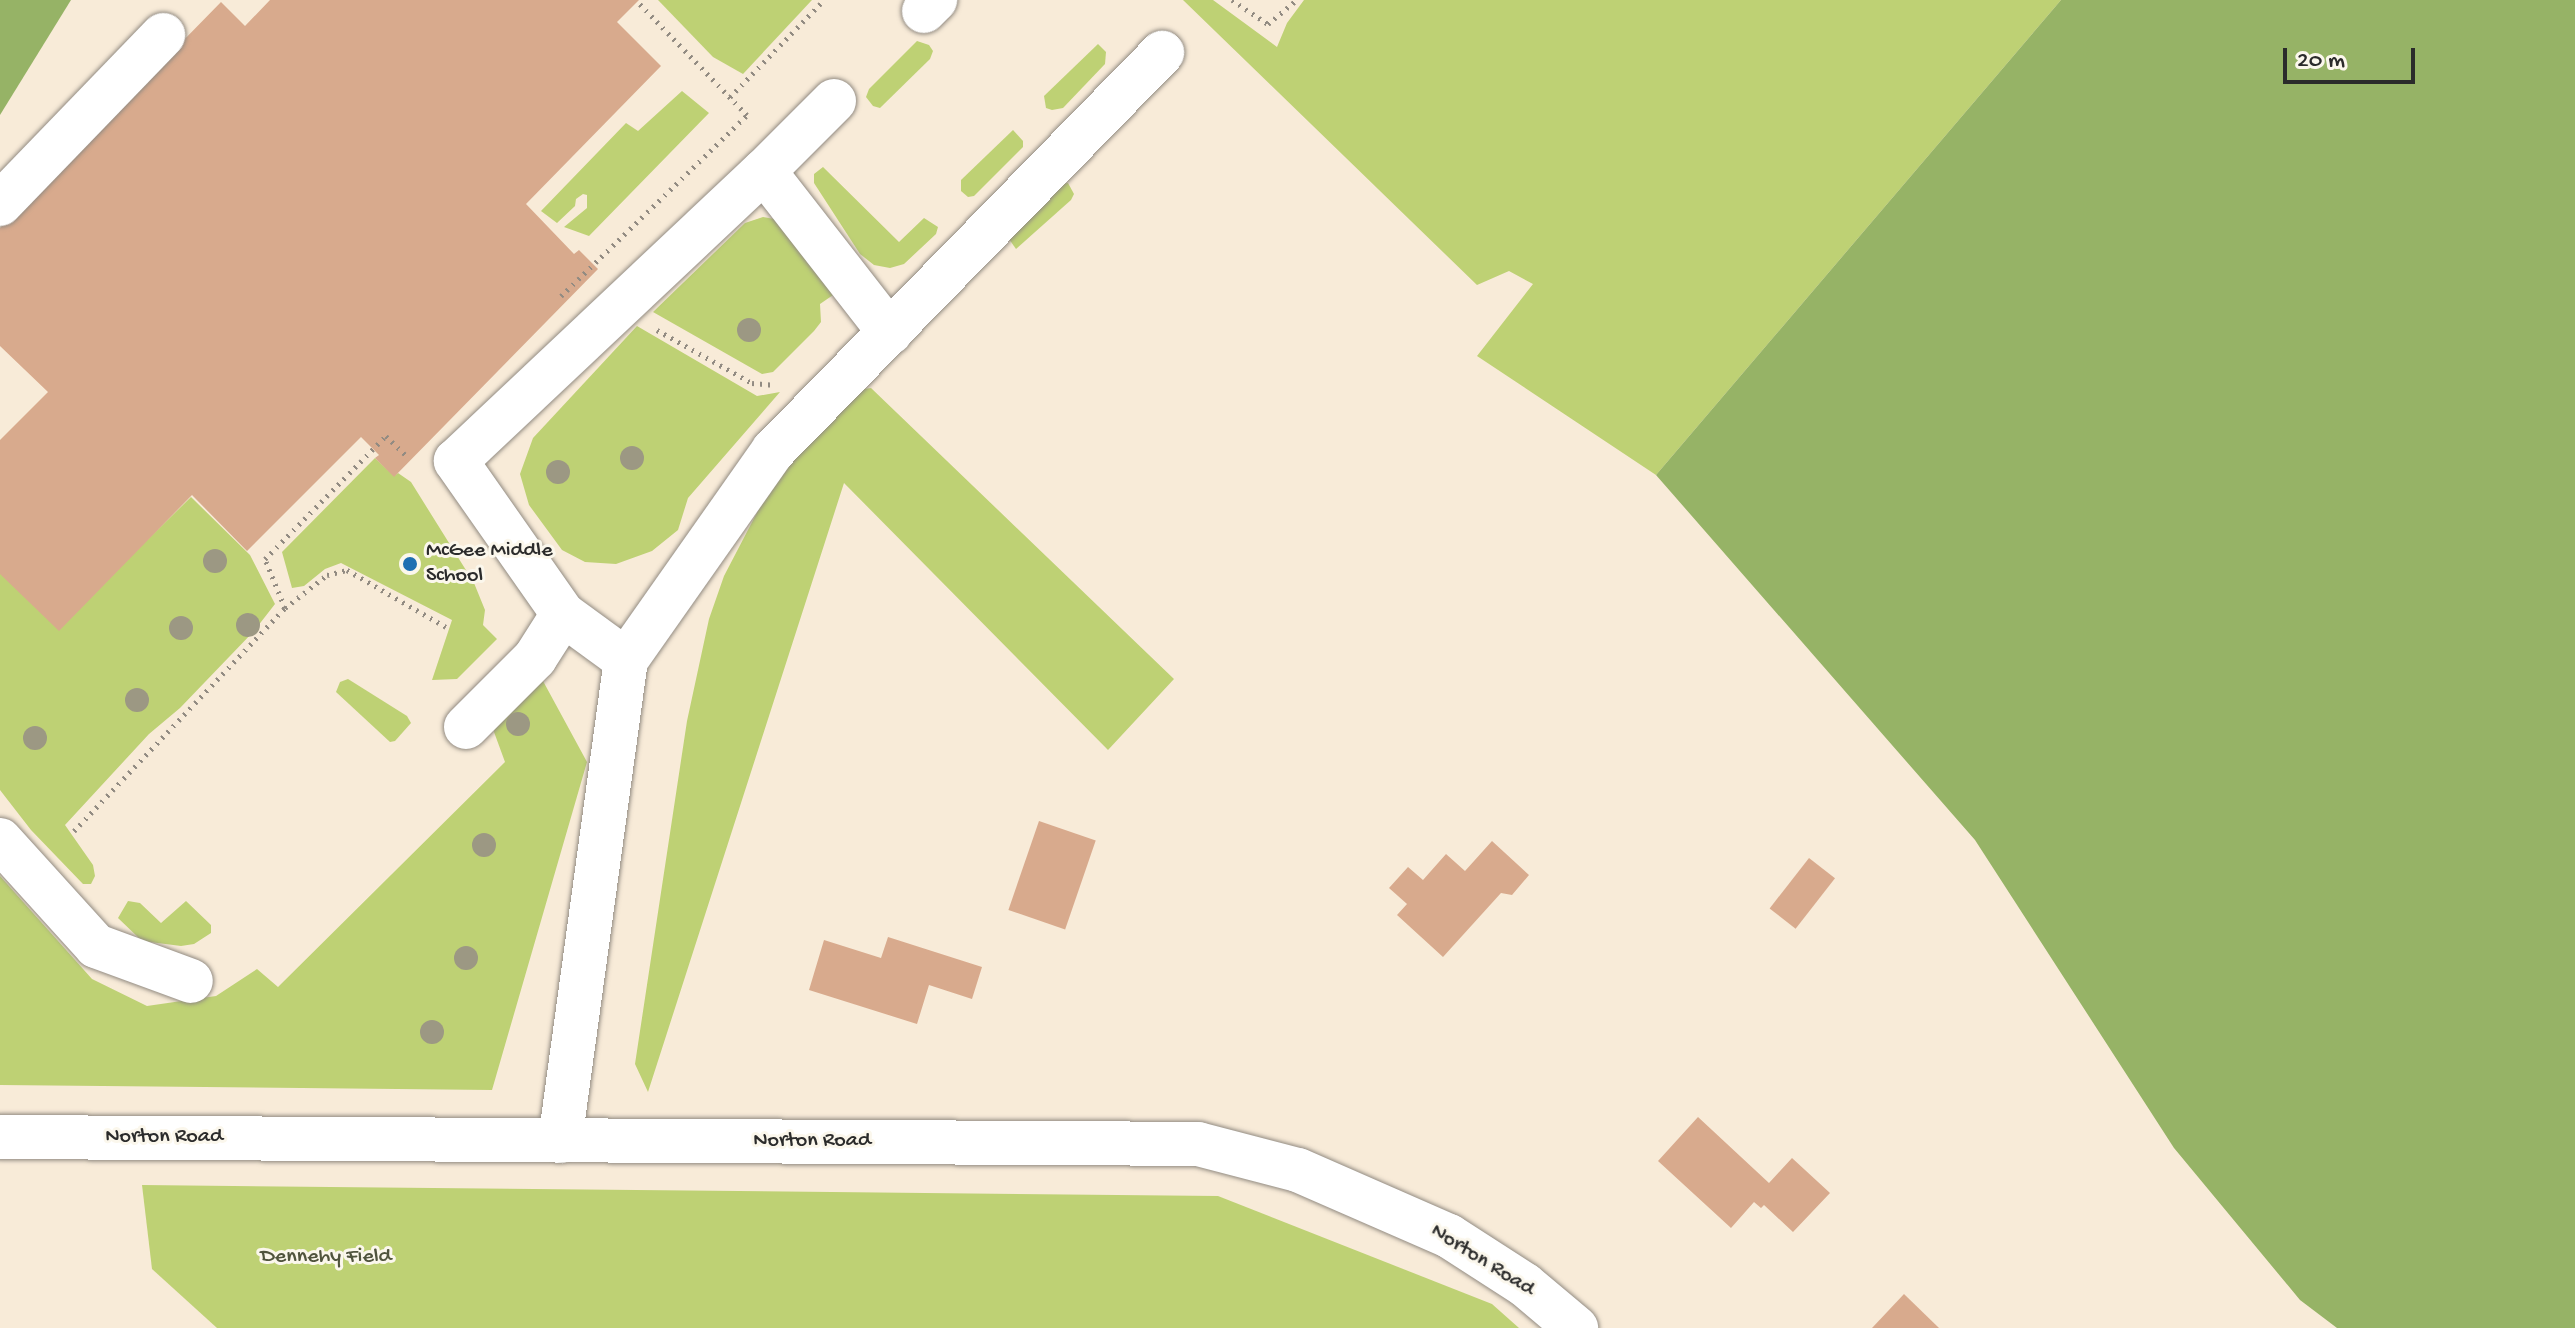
<!DOCTYPE html>
<html>
<head>
<meta charset="utf-8">
<style>
  body { margin:0 }
  #map { position:relative; width:2575px; height:1328px; overflow:hidden; background:#f8ebd8; font-family:"Gochi Hand",sans-serif }
  div>[style] { position:absolute }
  [style*='--x'] { left:calc(var(--x)*1px); top:calc(var(--y)*1px); width:calc(var(--w)*1px); rotate:calc(var(--a)*1deg) }
  .green>* { inset:0; background:#bed174 }
  .forest>* { inset:0; background:#96b366 }
  .building>* { inset:0; background:#d8aa8d; transform-origin:0 0 }
  .path>* { height:5px; margin-top:-2.5px; transform-origin:0; background:repeating-linear-gradient(90deg,#928b82 0 2px,transparent 0 8px) }
  .roads { filter:drop-shadow(0 0 2px #928b82) drop-shadow(0 0 2px #928b82) }
  .minor>* { height:44px; margin:-22px; padding:0 22px; transform-origin:22px; border-radius:22px; background:#fff }
  .major>* { height:44px; margin:-22px; padding:0 22px; transform-origin:22px; border-radius:22px; background:#fff }
  .trees>* { width:24px; height:24px; margin:-12px; border-radius:50%; background:#9c9883 }
  .dots>* { width:22px; height:22px; translate:-50% -50%; box-sizing:border-box; border:4px solid #fbf7ec; border-radius:50% }
  span { translate:-50% -50%; white-space:nowrap; text-align:center; line-height:1.15; -webkit-text-stroke:6px #fbf7ec; paint-order:stroke }
  .poi-label { font-size:22px; color:#2b2b2b }
  .left { translate:0 -50%; text-align:left }
  .street-label { font-size:22px; color:#2b2b2b }
  .park-label { font-size:22px; color:#50543d }
  .scale { position:absolute; left:2283px; top:48px; width:132px; height:36px; box-sizing:border-box; border:4px solid #2b2b2b; border-top:0; padding-left:10px; font-size:24px; line-height:28px; white-space:nowrap; color:#2b2b2b; -webkit-text-stroke:6px #fbf7ec; paint-order:stroke }
</style>
</head>
<body>
<div id="map">
  <div class="green">
    <i style="clip-path:polygon(658px 0,812px 0,743px 74px,713px 57px)"></i>
    <i style="clip-path:polygon(1183px 0,1213px 0,1277px 47px,1287px 23px,1304px 0,2061px 0,1656px 475px,1477px 356px,1533px 284px,1509px 271px,1477px 285px)"></i>
    <i style="clip-path:polygon(917px 41px,929px 45px,933px 51px,930px 59px,880px 108px,873px 106px,866px 97px,869px 89px)"></i>
    <i style="clip-path:polygon(1098px 44px,1106px 52px,1105px 64px,1063px 108px,1052px 110px,1046px 108px,1044px 96px)"></i>
    <i style="clip-path:polygon(682px 91px,709px 113px,589px 236px,564px 227px,587px 208px,587px 195px,583px 194px,576px 199px,575px 206px,557px 223px,541px 211px,626px 123px,638px 131px)"></i>
    <i style="clip-path:polygon(1013px 130px,1023px 141px,1023px 147px,974px 196px,968px 197px,961px 191px,961px 180px)"></i>
    <i style="clip-path:polygon(823px 167px,899px 242px,924px 218px,938px 227px,936px 234px,904px 264px,890px 268px,874px 265px,860px 254px,814px 183px,814px 174px)"></i>
    <i style="clip-path:polygon(1068px 183px,1074px 194px,1071px 200px,1016px 249px,1009px 239px,1059px 184px)"></i>
    <i style="clip-path:polygon(763px 217px,786px 221px,836px 293px,820px 304px,821px 322px,814px 331px,773px 372px,762px 374px,653px 312px,745px 223px)"></i>
    <i style="clip-path:polygon(637px 326px,757px 396px,780px 392px,688px 498px,678px 530px,652px 551px,616px 564px,585px 562px,562px 550px,529px 505px,520px 474px,533px 438px)"></i>
    <i style="clip-path:polygon(871px 388px,1174px 679px,1108px 750px,844px 483px,648px 1092px,635px 1064px,687px 721px,709px 619px,724px 576px,762px 503px,781px 475px,857px 390px)"></i>
    <i style="clip-path:polygon(375px 458px,394px 476px,398px 473px,411px 482px,474px 583px,485px 610px,483px 625px,497px 639px,457px 679px,432px 680px,452px 620px,341px 563px,325px 569px,304px 586px,292px 588px,282px 552px)"></i>
    <i style="clip-path:polygon(191px 497px,250px 555px,275px 604px,254px 631px,180px 708px,149px 734px,65px 825px,93px 865px,95px 876px,91px 884px,83px 884px,31px 830px,0 790px,0 574px,131px 556px)"></i>
    <i style="clip-path:polygon(348px 679px,407px 716px,411px 723px,395px 741px,390px 742px,336px 692px,340px 682px)"></i>
    <i style="clip-path:polygon(543px 681px,587px 762px,492px 1090px,0 1085px,0 876px,92px 979px,147px 1006px,216px 996px,257px 969px,278px 987px,505px 762px,494px 732px,495px 720px)"></i>
    <i style="clip-path:polygon(128px 901px,140px 903px,161px 923px,186px 901px,211px 925px,211px 933px,194px 944px,181px 946px,142px 941px,118px 918px)"></i>
    <i style="clip-path:polygon(142px 1185px,1218px 1196px,1492px 1304px,1519px 1328px,217px 1328px,152px 1269px)"></i>
  </div>
  <div class="forest">
    <i style="clip-path:polygon(0 0,71px 0,0 115px)"></i>
    <i style="clip-path:polygon(2061px 0,2575px 0,2575px 1328px,2337px 1328px,2300px 1300px,2174px 1148px,1975px 840px,1656px 475px)"></i>
  </div>
  <div class="building">
    <i style="clip-path:polygon(270px 0,639px 0,617px 22px,661px 66px,526px 204px,574px 254px,579px 250px,598px 269px,394px 477px,375px 458px,379px 455px,361px 437px,247px 551px,192px 495px,59px 631px,0 574px,0 440px,48px 392px,0 346px,0 228px,221px 2px,245px 26px)"></i>
    <i style="left:1039px;top:821px;width:60px;height:94px;rotate:19deg"></i>
    <i style="clip-path:polygon(1492px 841px,1529px 875px,1512px 895px,1501px 893px,1443px 957px,1397px 915px,1407px 904px,1389px 888px,1408px 867px,1423px 880px,1446px 854px,1465px 871px)"></i>
    <i style="left:1809px;top:858px;width:33px;height:64px;rotate:38deg"></i>
    <i style="clip-path:polygon(888px 937px,982px 967px,972px 999px,929px 985px,917px 1024px,809px 990px,824px 940px,881px 958px)"></i>
    <i style="clip-path:polygon(1698px 1117px,1769px 1183px,1792px 1158px,1830px 1193px,1793px 1232px,1764px 1205px,1761px 1208px,1754px 1202px,1731px 1228px,1658px 1161px)"></i>
    <i style="clip-path:polygon(1904px 1294px,1939px 1328px,1872px 1328px)"></i>
  </div>
  <div class="path">
    <i style="--x:1232;--y:0;--w:43;--a:33.7"></i>
    <i style="--x:1268;--y:24;--w:35;--a:-40"></i>
    <i style="--x:730;--y:97;--w:135;--a:-45.9"></i>
    <i style="--x:561;--y:296;--w:260;--a:-44.2"></i>
    <i style="--x:747;--y:115;--w:158;--a:-134"></i>
    <i style="--x:657;--y:330;--w:109;--a:29.2"></i>
    <i style="--x:752;--y:383;--w:21;--a:5"></i>
    <i style="--x:285;--y:608;--w:53;--a:-112.2"></i>
    <i style="--x:265;--y:559;--w:173;--a:-45.5"></i>
    <i style="--x:386;--y:436;--w:28;--a:44"></i>
    <i style="--x:74;--y:831;--w:307;--a:-46.6"></i>
    <i style="--x:285;--y:608;--w:53;--a:-38.2"></i>
    <i style="--x:327;--y:575;--w:21;--a:-14"></i>
    <i style="--x:347;--y:570;--w:114;--a:29.9"></i>
  </div>
  <div class="roads">
    <div class="minor">
      <i style="--x:924;--y:11;--w:16;--a:-45"></i>
      <i style="--x:834;--y:101;--w:99;--a:135"></i>
      <i style="--x:764;--y:171;--w:205;--a:52.1"></i>
      <i style="--x:0;--y:204;--w:235;--a:-46"></i>
      <i style="--x:626;--y:660;--w:78;--a:-143.9"></i>
      <i style="--x:563;--y:614;--w:187;--a:-125"></i>
      <i style="--x:456;--y:461;--w:423;--a:-43.3"></i>
      <i style="--x:466;--y:727;--w:98;--a:-45"></i>
      <i style="--x:535;--y:658;--w:52;--a:-57.5"></i>
      <i style="--x:0;--y:840;--w:143;--a:47.8"></i>
      <i style="--x:96;--y:946;--w:101;--a:20.2"></i>
      <i style="--x:560;--y:1141;--w:486;--a:-82.2"></i>
      <i style="--x:626;--y:660;--w:256;--a:-54.9"></i>
      <i style="--x:773;--y:451;--w:557;--a:-45.66"></i>
    </div>
    <div class="major">
      <i style="--x:0;--y:1137;--w:1198;--a:0.33"></i>
      <i style="--x:1198;--y:1144;--w:103;--a:14.6"></i>
      <i style="--x:1298;--y:1170;--w:165;--a:23.6"></i>
      <i style="--x:1449;--y:1236;--w:90;--a:32.8"></i>
      <i style="--x:1525;--y:1285;--w:67;--a:40.1"></i>
    </div>
  </div>
  <div class="trees">
    <i style="left:749px;top:330px"></i>
    <i style="left:632px;top:458px"></i>
    <i style="left:558px;top:472px"></i>
    <i style="left:215px;top:561px"></i>
    <i style="left:248px;top:625px"></i>
    <i style="left:181px;top:628px"></i>
    <i style="left:137px;top:700px"></i>
    <i style="left:518px;top:724px"></i>
    <i style="left:35px;top:738px"></i>
    <i style="left:484px;top:845px"></i>
    <i style="left:466px;top:958px"></i>
    <i style="left:432px;top:1032px"></i>
  </div>
  <div class="dots">
    <i style="left:410px;top:564px;background:#1f6fb2"></i>
  </div>
  <div class="poi-label">
    <span class="left" style="left:426px;top:564px">McGee Middle<br>School</span>
  </div>
  <div class="street-label">
    <span style="left:164px;top:1138px">Norton Road</span>
    <span style="left:812px;top:1142px">Norton Road</span>
    <span style="left:1482px;top:1261px;rotate:32deg">Norton Road</span>
  </div>
  <div class="park-label">
    <span style="left:326px;top:1258px">Dennehy Field</span>
  </div>
  <div class="scale">20 m</div>
</div>
</body>
</html>
